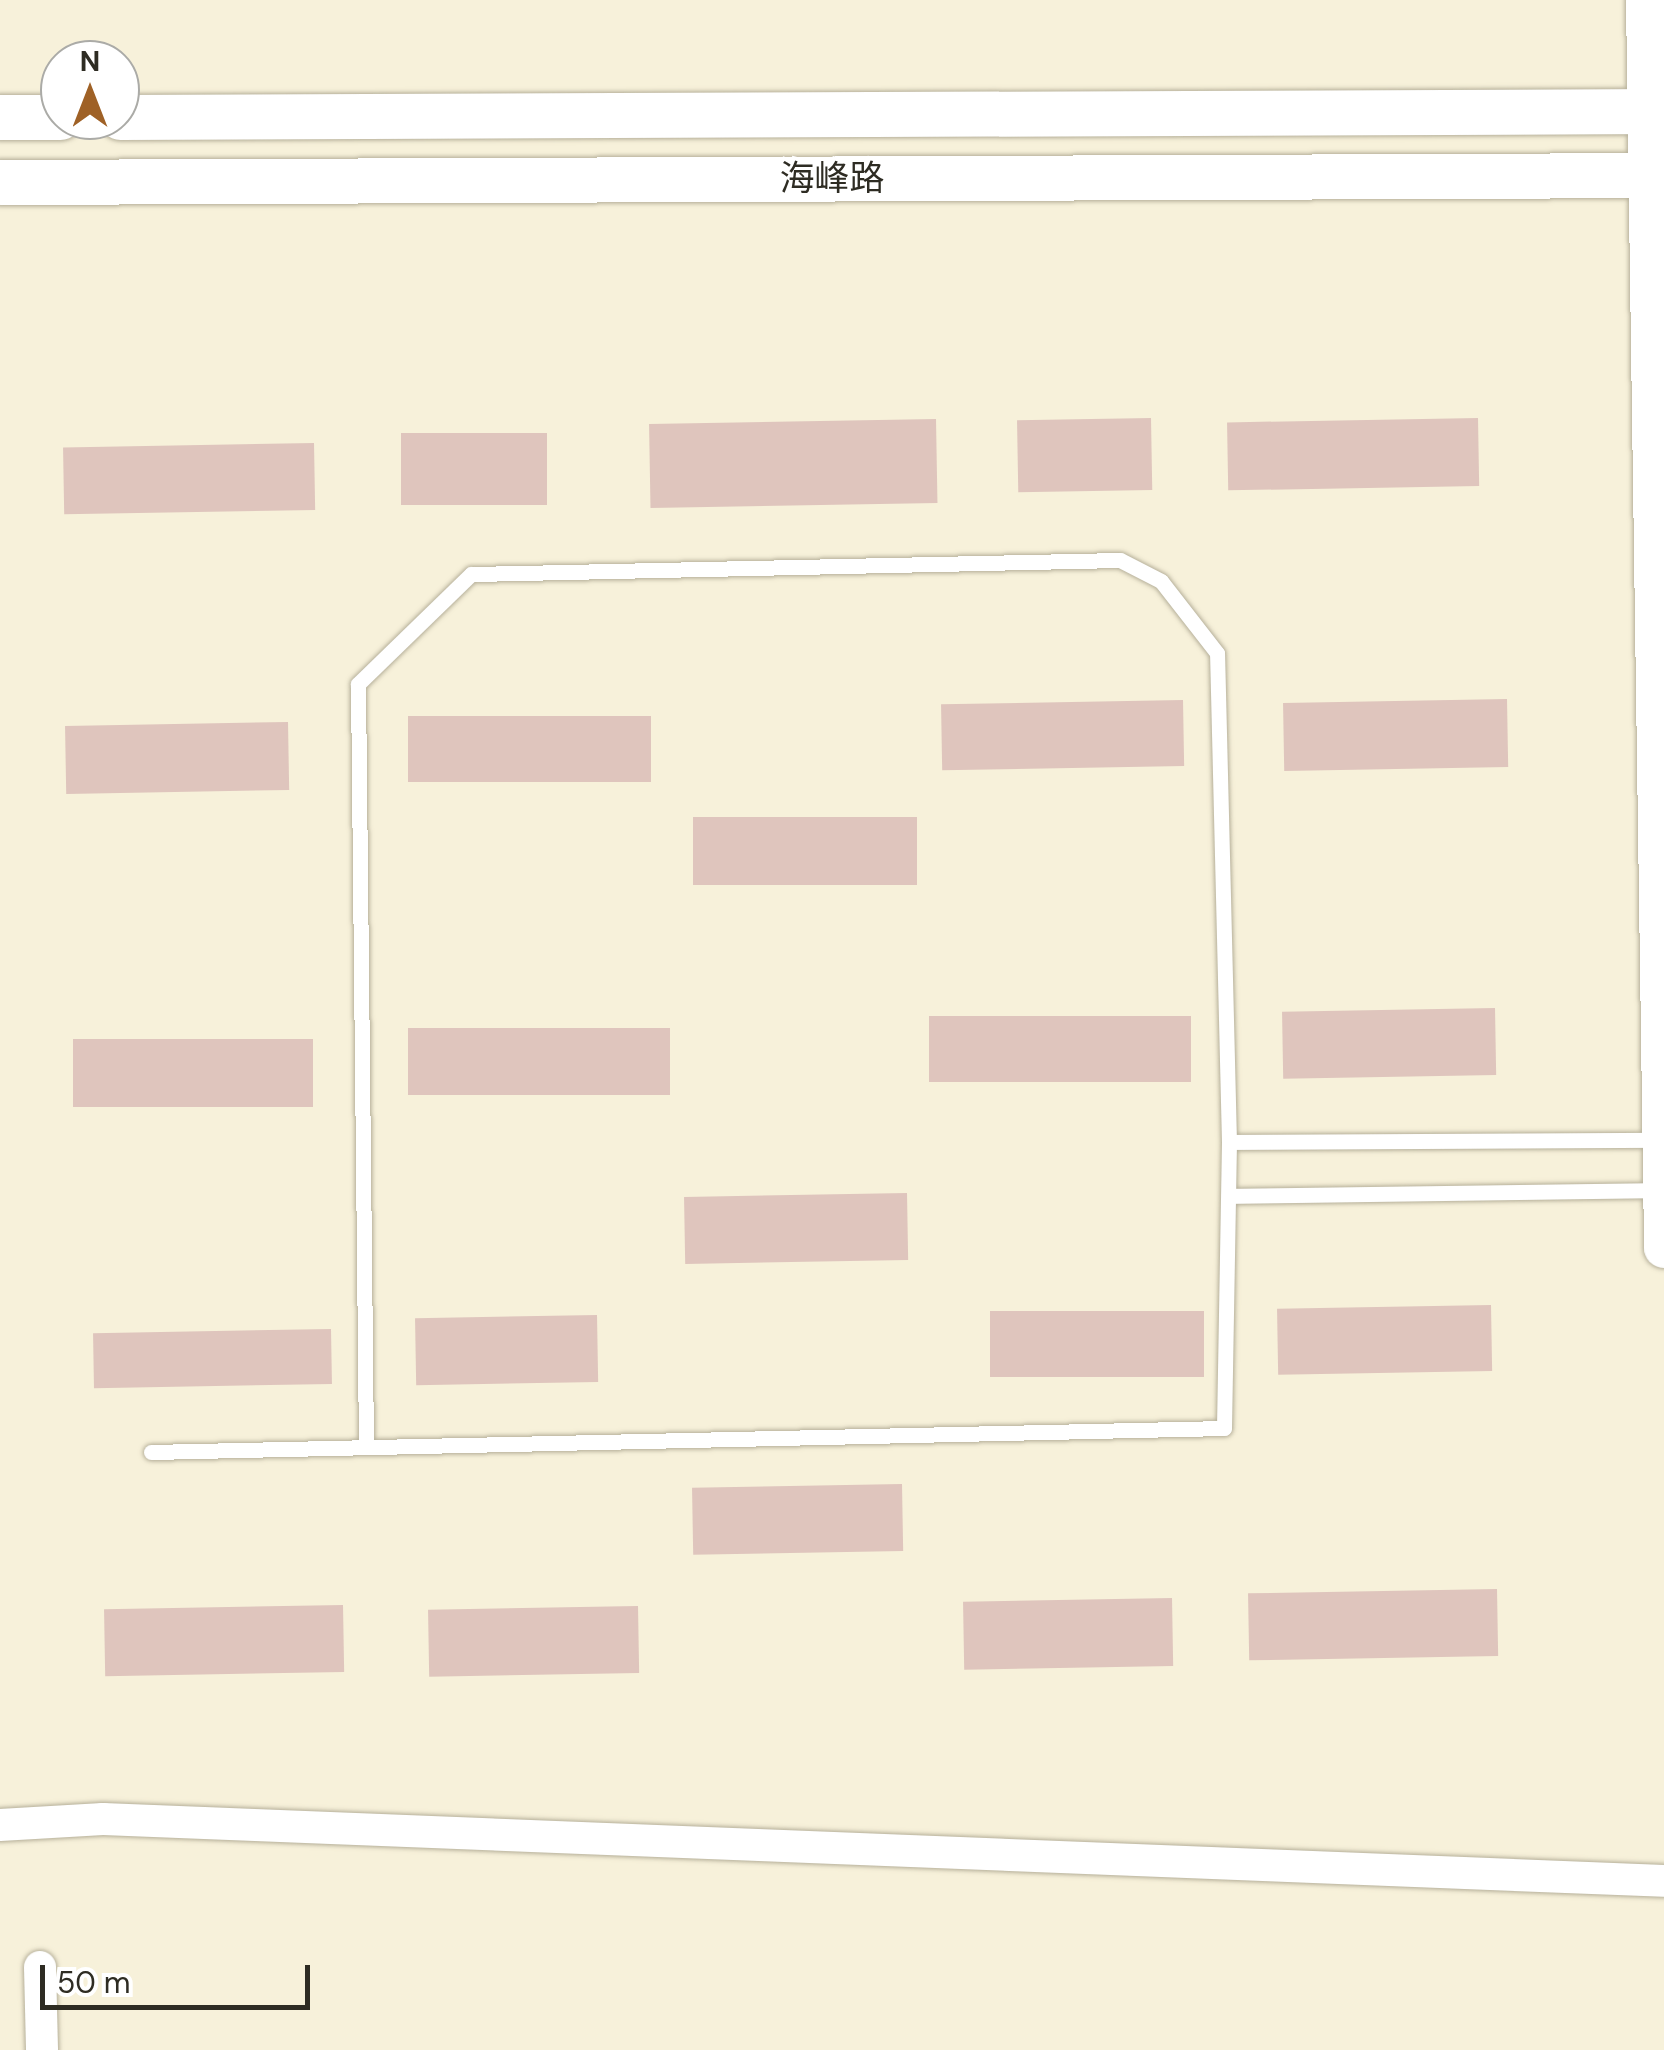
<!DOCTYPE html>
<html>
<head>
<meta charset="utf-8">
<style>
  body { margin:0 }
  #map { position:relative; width:1664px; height:2050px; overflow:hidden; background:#f7f1da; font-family:"DM Sans","Noto Sans SC",sans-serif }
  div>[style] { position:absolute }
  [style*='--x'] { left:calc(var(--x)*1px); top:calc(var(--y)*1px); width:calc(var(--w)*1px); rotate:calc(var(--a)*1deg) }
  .building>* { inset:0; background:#dfc5bd; transform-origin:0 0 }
  .roads { filter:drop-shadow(0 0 2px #b6b09a) drop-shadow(0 0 2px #b6b09a) }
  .service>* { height:15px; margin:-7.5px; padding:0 7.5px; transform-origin:7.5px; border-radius:7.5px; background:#fff }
  .minor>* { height:32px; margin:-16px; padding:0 16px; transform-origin:16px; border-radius:16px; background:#fff }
  .tertiary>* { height:40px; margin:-20px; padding:0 20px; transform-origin:20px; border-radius:20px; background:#fff }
  .secondary>* { height:45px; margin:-22.5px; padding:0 22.5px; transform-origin:22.5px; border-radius:22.5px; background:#fff }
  span { translate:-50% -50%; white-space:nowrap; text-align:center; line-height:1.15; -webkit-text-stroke:8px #fff; paint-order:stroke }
  .street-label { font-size:35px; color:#2e2c23 }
  .north { position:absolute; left:40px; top:40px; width:100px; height:100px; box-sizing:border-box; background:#fff; border:2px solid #ababa7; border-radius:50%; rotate:0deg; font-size:28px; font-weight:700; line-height:40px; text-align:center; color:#2e2c23 }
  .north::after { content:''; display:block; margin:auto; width:35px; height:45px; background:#9f6126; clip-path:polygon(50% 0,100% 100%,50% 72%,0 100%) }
  .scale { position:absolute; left:40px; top:1965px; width:270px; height:45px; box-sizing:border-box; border:5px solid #2e2c23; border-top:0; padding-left:12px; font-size:30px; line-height:35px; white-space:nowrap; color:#2e2c23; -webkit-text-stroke:8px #fff; paint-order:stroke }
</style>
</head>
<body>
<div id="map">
  <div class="building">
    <i style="left:1151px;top:418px;width:72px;height:134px;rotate:89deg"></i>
    <i style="left:1478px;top:418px;width:68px;height:251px;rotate:89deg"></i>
    <i style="left:936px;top:419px;width:84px;height:287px;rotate:89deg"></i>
    <i style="left:547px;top:433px;width:72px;height:146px;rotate:90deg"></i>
    <i style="left:314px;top:443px;width:67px;height:251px;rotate:89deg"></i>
    <i style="left:1507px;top:699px;width:68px;height:224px;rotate:89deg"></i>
    <i style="left:1183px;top:700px;width:66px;height:242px;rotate:89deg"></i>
    <i style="left:651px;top:716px;width:66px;height:243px;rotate:90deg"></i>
    <i style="left:288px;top:722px;width:68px;height:223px;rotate:89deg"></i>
    <i style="left:917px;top:817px;width:68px;height:224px;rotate:90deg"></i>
    <i style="left:1495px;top:1008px;width:67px;height:213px;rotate:89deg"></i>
    <i style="left:1191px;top:1016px;width:66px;height:262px;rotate:90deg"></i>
    <i style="left:670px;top:1028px;width:67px;height:262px;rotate:90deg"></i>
    <i style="left:313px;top:1039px;width:68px;height:240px;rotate:90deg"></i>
    <i style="left:907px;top:1193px;width:67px;height:223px;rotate:89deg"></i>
    <i style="left:1491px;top:1305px;width:66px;height:214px;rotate:89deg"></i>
    <i style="left:1204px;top:1311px;width:66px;height:214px;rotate:90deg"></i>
    <i style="left:597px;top:1315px;width:67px;height:182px;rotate:89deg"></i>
    <i style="left:331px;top:1329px;width:55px;height:238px;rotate:89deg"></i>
    <i style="left:902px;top:1484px;width:67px;height:210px;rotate:89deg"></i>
    <i style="left:1497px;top:1589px;width:67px;height:249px;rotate:89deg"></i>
    <i style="left:1172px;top:1598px;width:68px;height:209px;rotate:89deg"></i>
    <i style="left:343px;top:1605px;width:67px;height:239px;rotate:89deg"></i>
    <i style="left:638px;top:1606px;width:67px;height:210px;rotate:89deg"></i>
  </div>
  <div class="roads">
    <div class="service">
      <i style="--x:1229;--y:1142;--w:433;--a:-0.3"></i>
      <i style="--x:1229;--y:1196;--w:431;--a:-0.8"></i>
      <i style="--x:151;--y:1452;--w:1073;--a:-1.28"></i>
      <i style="--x:1224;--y:1428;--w:286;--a:-89"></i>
      <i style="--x:1229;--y:1142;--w:489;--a:-91.4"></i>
      <i style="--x:1217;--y:653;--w:91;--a:-127.9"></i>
      <i style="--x:1161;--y:581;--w:46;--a:-152.9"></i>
      <i style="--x:1120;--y:560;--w:649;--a:178.76"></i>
      <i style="--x:471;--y:574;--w:158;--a:135.8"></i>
      <i style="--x:358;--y:684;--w:763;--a:89.4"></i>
    </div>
    <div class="minor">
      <i style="--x:0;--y:1825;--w:103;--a:-3.3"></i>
      <i style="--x:103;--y:1819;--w:1562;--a:2.27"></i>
      <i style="--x:40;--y:1967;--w:83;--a:88.6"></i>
    </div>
    <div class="tertiary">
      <i style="--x:1646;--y:0;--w:1248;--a:89.17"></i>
    </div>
    <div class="secondary">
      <i style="--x:0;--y:117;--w:60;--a:0"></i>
      <i style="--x:120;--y:117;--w:1544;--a:-0.22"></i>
      <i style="--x:0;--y:182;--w:1664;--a:-0.24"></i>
    </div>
  </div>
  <div class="street-label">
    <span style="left:832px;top:178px">海峰路</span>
  </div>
  <div class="north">N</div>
  <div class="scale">50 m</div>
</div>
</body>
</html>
